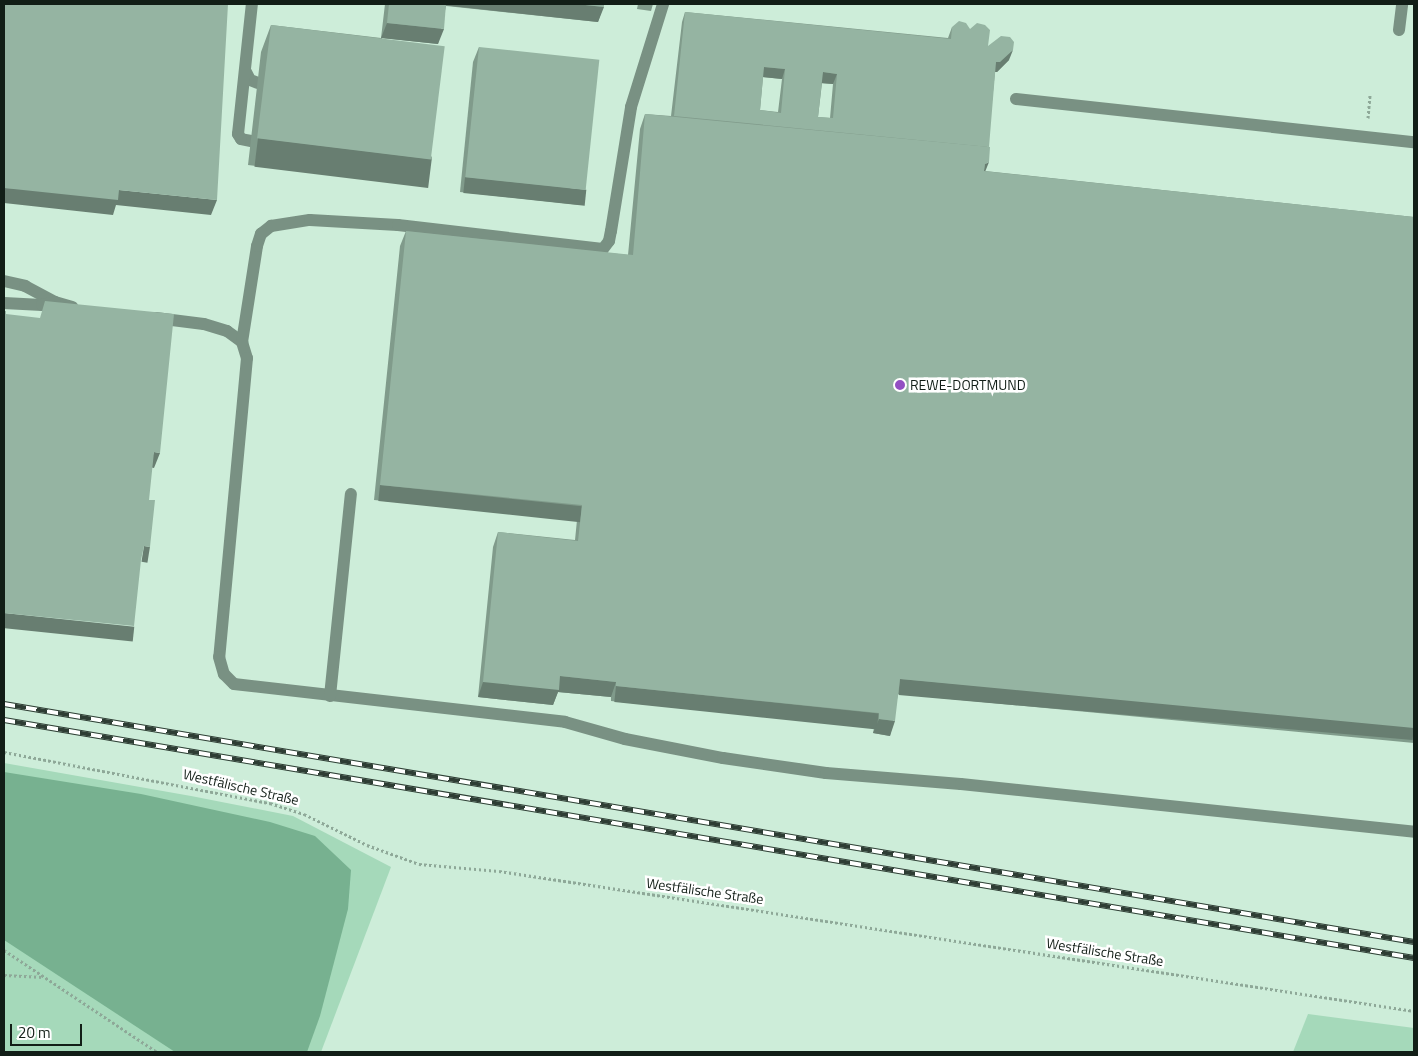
<!DOCTYPE html>
<html>
<head>
<meta charset="utf-8">
<style>
  body { margin:0 }
  #map { position:relative; width:1418px; height:1056px; overflow:hidden; background:#cdedd9; font-family:"Titillium Web",sans-serif }
  div>[style] { position:absolute }
  [style*='--x'] { left:calc(var(--x)*1px); top:calc(var(--y)*1px); width:calc(var(--w)*1px); rotate:calc(var(--a)*1deg) }
  .green>* { inset:0; background:#a5d9ba }
  .water>* { inset:0; background:#77b190 }
  .path>* { height:3px; margin-top:-1.5px; transform-origin:0; background:repeating-linear-gradient(90deg,#8ea898 0 2.5px,transparent 0 5px) }
  .service>* { height:12px; margin:-6px; padding:0 6px; transform-origin:6px; border-radius:6px; background:#799183 }
  .rail>* { height:5.5px; margin-top:-2.75px; transform-origin:0; background:repeating-linear-gradient(90deg,#fff 0 11px,#2e3d34 0 22px); box-sizing:border-box; border-block:1px solid #2e3d34 }
  .wall>* { inset:0; background:#809b8b }
  .shaded-wall>* { inset:0; background:#687e71; transform-origin:0 0 }
  .building>* { inset:0; background:#95b4a2; transform-origin:0 0 }
  .dots>* { width:14px; height:14px; translate:-50% -50%; box-sizing:border-box; border:2px solid #fff; border-radius:50% }
  span { translate:-50% -50%; white-space:nowrap; text-align:center; line-height:1.15; -webkit-text-stroke:5px #fff; paint-order:stroke }
  .poi-label { font-size:14px; color:#121e17 }
  .left { translate:0 -50%; text-align:left }
  .street-label { font-size:14px; color:#121e17 }
  .frame { position:absolute; inset:0; border:5px solid #121e17; pointer-events:none }
  .scale { position:absolute; left:10px; top:1024px; width:72px; height:22px; box-sizing:border-box; border:2px solid #121e17; border-top:0; padding-left:6px; font-size:15px; line-height:18px; white-space:nowrap; color:#121e17; -webkit-text-stroke:4px #fff; paint-order:stroke }
</style>
</head>
<body>
<div id="map">
  <div class="green">
    <i style="clip-path:polygon(4px 763px,191px 796px,293px 816px,391px 867px,321px 1052px,4px 1052px)"></i>
    <i style="clip-path:polygon(1308px 1014px,1414px 1028px,1414px 1052px,1293px 1052px)"></i>
  </div>
  <div class="water">
    <i style="clip-path:polygon(4px 772px,141px 794px,270px 822px,315px 836px,351px 870px,348px 909px,320px 1016px,307px 1052px,175px 1052px,4px 940px)"></i>
  </div>
  <div class="path">
    <i style="--x:1368;--y:118;--w:24;--a:-85"></i>
    <i style="--x:4;--y:752;--w:271;--a:10.9"></i>
    <i style="--x:270;--y:803;--w:36;--a:18"></i>
    <i style="--x:304;--y:814;--w:70;--a:26.2"></i>
    <i style="--x:367;--y:845;--w:55;--a:20.1"></i>
    <i style="--x:419;--y:864;--w:80;--a:5"></i>
    <i style="--x:499;--y:871;--w:926;--a:8.7"></i>
    <i style="--x:4;--y:950;--w:184;--a:33.7"></i>
    <i style="--x:4;--y:975;--w:39;--a:3"></i>
  </div>
  <div class="service">
    <i style="--x:1399;--y:30;--w:26;--a:-83"></i>
    <i style="--x:246;--y:72;--w:9;--a:63"></i>
    <i style="--x:250;--y:80;--w:9;--a:21"></i>
    <i style="--x:1016;--y:99;--w:400;--a:6.2"></i>
    <i style="--x:251;--y:141;--w:10;--a:-169"></i>
    <i style="--x:241;--y:139;--w:6;--a:-121"></i>
    <i style="--x:238;--y:134;--w:131;--a:-83.9"></i>
    <i style="--x:4;--y:281;--w:22;--a:13"></i>
    <i style="--x:25;--y:286;--w:34;--a:28"></i>
    <i style="--x:55;--y:302;--w:18;--a:16"></i>
    <i style="--x:4;--y:303;--w:38;--a:3"></i>
    <i style="--x:42;--y:305;--w:13;--a:-13"></i>
    <i style="--x:156;--y:318;--w:48;--a:7.1"></i>
    <i style="--x:204;--y:324;--w:24;--a:17"></i>
    <i style="--x:227;--y:331;--w:19;--a:36"></i>
    <i style="--x:242;--y:342;--w:17;--a:73"></i>
    <i style="--x:247;--y:358;--w:300;--a:95.3"></i>
    <i style="--x:219;--y:657;--w:18;--a:74"></i>
    <i style="--x:224;--y:674;--w:14;--a:45"></i>
    <i style="--x:234;--y:684;--w:333;--a:6.5"></i>
    <i style="--x:565;--y:722;--w:62;--a:15.8"></i>
    <i style="--x:625;--y:739;--w:100;--a:11"></i>
    <i style="--x:723;--y:758;--w:104;--a:8.3"></i>
    <i style="--x:826;--y:773;--w:135;--a:4.7"></i>
    <i style="--x:961;--y:784;--w:456;--a:6"></i>
    <i style="--x:242;--y:342;--w:97;--a:-81.1"></i>
    <i style="--x:257;--y:246;--w:13;--a:-72"></i>
    <i style="--x:261;--y:234;--w:13;--a:-39"></i>
    <i style="--x:271;--y:226;--w:39;--a:-9"></i>
    <i style="--x:310;--y:220;--w:88;--a:3.3"></i>
    <i style="--x:398;--y:225;--w:206;--a:6.7"></i>
    <i style="--x:603;--y:249;--w:10;--a:-53"></i>
    <i style="--x:609;--y:241;--w:10;--a:-79"></i>
    <i style="--x:611;--y:231;--w:126;--a:-80.8"></i>
    <i style="--x:631;--y:107;--w:108;--a:-72.7"></i>
    <i style="--x:330;--y:696;--w:203;--a:-84.1"></i>
  </div>
  <div class="rail">
    <i style="--x:4;--y:704;--w:1430;--a:9.58"></i>
    <i style="--x:4;--y:720;--w:1430;--a:9.58"></i>
  </div>
  <div class="wall">
    <i style="clip-path:polygon(385px 4px,604px 4px,598px 22px,446px 6px,438px 44px,382px 38px,432px 158px,422px 185px,248px 165px,261px 52px,271px 25px,381px 38px)"></i>
    <i style="clip-path:polygon(638px 4px,653px 4px,651px 11px,637px 9px)"></i>
    <i style="clip-path:polygon(evenodd,685px 12px,948px 38px,952px 27px,970px 29px,988px 46px,1009px 60px,997px 72px,995px 72px,985px 171px,1414px 217px,1414px 743px,898px 694px,890px 736px,873px 733px,874px 728px,611px 701px,611px 697px,558px 692px,553px 705px,478px 697px,493px 547px,498px 532px,575px 540px,577px 520px,374px 500px,400px 246px,406px 231px,628px 255px,640px 129px,645px 114px,671px 116px,682px 22px,685px 12px,763px 77px,782px 79px,778px 112px,760px 110px,763px 77px,685px 12px,822px 83px,833px 84px,830px 118px,818px 117px,822px 83px)"></i>
    <i style="clip-path:polygon(479px 47px,580px 205px,460px 192px,473px 62px)"></i>
  </div>
  <div class="shaded-wall">
    <i style="clip-path:polygon(443px 4px,576px 4px,604px 7px,598px 22px,442px 5px)"></i>
    <i style="clip-path:polygon(387px 23px,444px 29px,438px 44px,381px 38px)"></i>
    <i style="clip-path:polygon(1013px 50px,1009px 60px,997px 72px,993px 72px,996px 62px)"></i>
    <i style="clip-path:polygon(764px 67px,785px 69px,782px 79px,761px 77px)"></i>
    <i style="clip-path:polygon(823px 72px,837px 74px,833px 84px,819px 83px)"></i>
    <i style="left:258px;top:138px;width:175px;height:29px;rotate:7deg"></i>
    <i style="clip-path:polygon(989px 162px,983px 177px,985px 164px)"></i>
    <i style="left:465px;top:177px;width:122px;height:16px;rotate:6deg"></i>
    <i style="clip-path:polygon(4px 188px,119px 190px,217px 200px,211px 215px,116px 205px,113px 215px,4px 203px)"></i>
    <i style="clip-path:polygon(154px 452px,160px 453px,154px 468px,149px 467px)"></i>
    <i style="left:380px;top:485px;width:203px;height:16px;rotate:6deg"></i>
    <i style="left:144px;top:546px;width:6px;height:16px;rotate:9deg"></i>
    <i style="left:4px;top:613px;width:131px;height:15px;rotate:6deg"></i>
    <i style="clip-path:polygon(560px 676px,616px 682px,611px 697px,558px 692px,553px 705px,478px 697px,483px 682px)"></i>
    <i style="left:900px;top:679px;width:516px;height:16px;rotate:5deg"></i>
    <i style="left:616px;top:686px;width:264px;height:16px;rotate:6deg"></i>
    <i style="clip-path:polygon(879px 719px,895px 721px,890px 736px,873px 733px)"></i>
  </div>
  <div class="building">
    <i style="clip-path:polygon(4px 4px,228px 4px,217px 200px,119px 190px,118px 200px,4px 188px)"></i>
    <i style="clip-path:polygon(389px 4px,446px 4px,444px 29px,387px 23px)"></i>
    <i style="clip-path:polygon(576px 4px,604px 4px,604px 7px)"></i>
    <i style="clip-path:polygon(evenodd,685px 12px,951px 39px,952px 27px,959px 21px,966px 23px,970px 29px,977px 23px,985px 25px,990px 30px,988px 46px,1001px 36px,1010px 37px,1014px 42px,1013px 50px,1000px 62px,996px 62px,989px 147px,674px 116px,685px 12px,764px 67px,785px 69px,781px 113px,760px 110px,764px 67px,685px 12px,823px 72px,837px 74px,833px 118px,818px 117px,823px 72px)"></i>
    <i style="left:271px;top:25px;width:175px;height:114px;rotate:7deg"></i>
    <i style="left:479px;top:47px;width:121px;height:131px;rotate:6deg"></i>
    <i style="clip-path:polygon(645px 114px,990px 147px,989px 162px,985px 164px,984px 171px,1414px 217px,1414px 728px,900px 679px,895px 721px,879px 719px,879px 713px,616px 686px,616px 682px,560px 676px,559px 690px,483px 682px,498px 532px,578px 541px,582px 505px,380px 485px,406px 231px,633px 255px)"></i>
    <i style="clip-path:polygon(45px 301px,174px 314px,160px 453px,154px 452px,149px 500px,155px 500px,150px 547px,144px 546px,141px 560px,134px 626px,4px 613px,4px 311px,6px 311px,6px 314px,40px 318px)"></i>
  </div>
  <div class="dots">
    <i style="left:900px;top:385px;background:#934fc3"></i>
  </div>
  <div class="poi-label">
    <span class="left" style="left:910px;top:385px">REWE-DORTMUND</span>
  </div>
  <div class="street-label">
    <span style="left:241px;top:787px;rotate:13deg">Westfälische Straße</span>
    <span style="left:705px;top:891px;rotate:8deg">Westfälische Straße</span>
    <span style="left:1105px;top:952px;rotate:9deg">Westfälische Straße</span>
  </div>
  <div class="frame"></div>
  <div class="scale">20 m</div>
</div>
</body>
</html>
